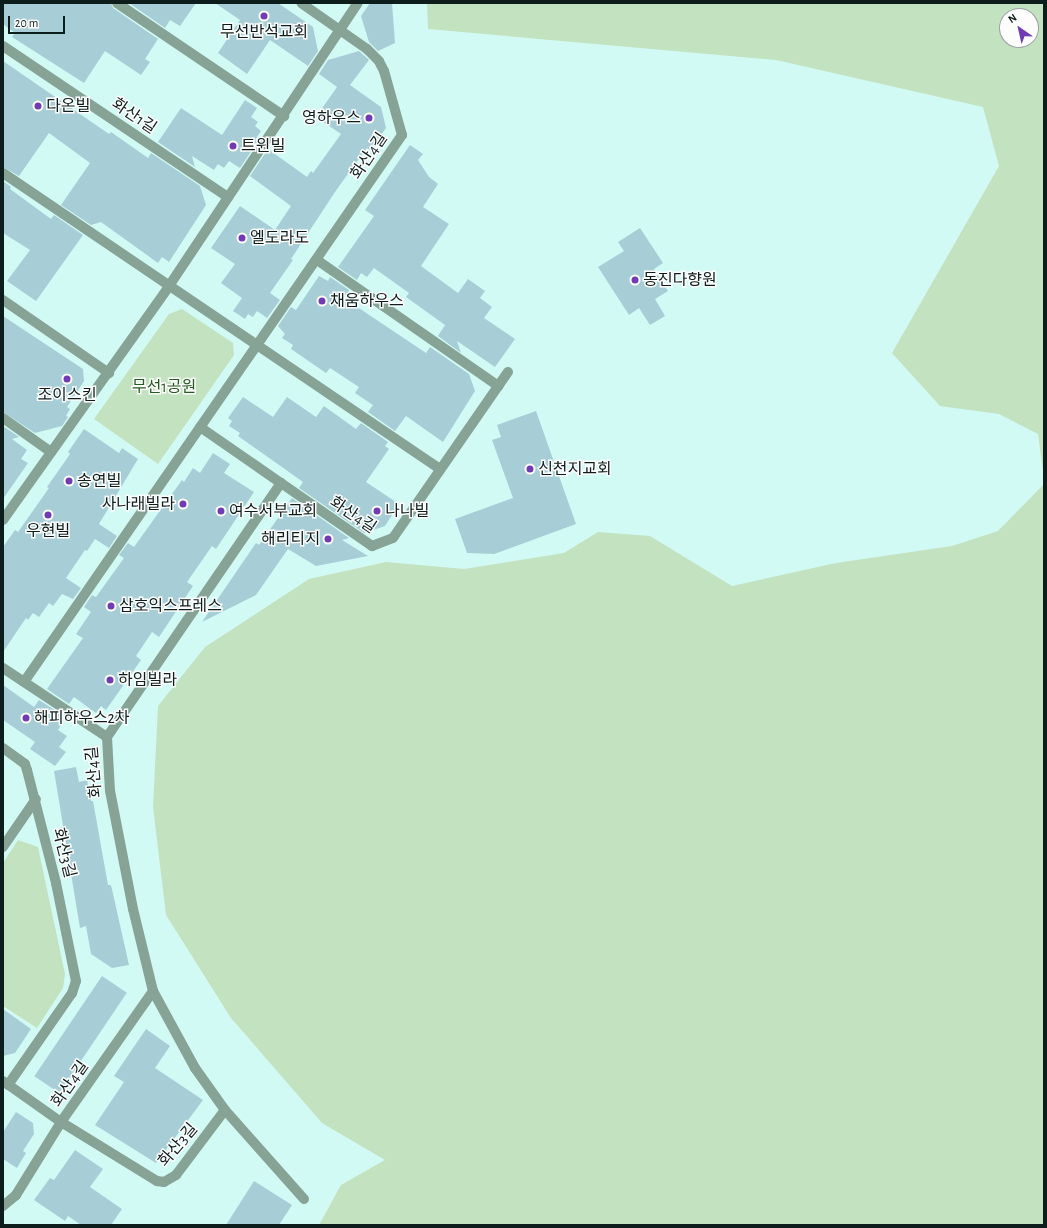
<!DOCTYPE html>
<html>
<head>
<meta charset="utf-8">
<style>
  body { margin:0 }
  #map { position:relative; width:1047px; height:1228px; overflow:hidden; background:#d1faf5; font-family:"Alegreya Sans","Noto Sans KR",sans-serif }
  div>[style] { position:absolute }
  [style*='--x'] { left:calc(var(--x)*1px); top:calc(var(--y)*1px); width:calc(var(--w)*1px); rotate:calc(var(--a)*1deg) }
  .green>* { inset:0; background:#c3e2bf }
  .building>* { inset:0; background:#a7ced6; transform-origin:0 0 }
  .street>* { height:10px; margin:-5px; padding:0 5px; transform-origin:5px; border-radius:5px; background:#87a395 }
  .dots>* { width:11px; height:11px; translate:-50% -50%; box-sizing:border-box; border:2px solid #fdfdfd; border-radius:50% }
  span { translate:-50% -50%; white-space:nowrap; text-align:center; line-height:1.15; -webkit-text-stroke:3px #fdfdfd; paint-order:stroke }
  .poi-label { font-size:16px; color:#0d1d1b }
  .left { translate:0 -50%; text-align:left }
  .right { translate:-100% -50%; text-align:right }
  .street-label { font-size:16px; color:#0d1d1b }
  .park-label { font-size:16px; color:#245c1f }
  .frame { position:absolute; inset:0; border:4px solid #0d1d1b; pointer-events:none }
  .north { position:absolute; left:999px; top:8px; width:40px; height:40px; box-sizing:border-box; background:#fdfdfd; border:1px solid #9da3a3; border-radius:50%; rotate:326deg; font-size:11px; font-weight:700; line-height:16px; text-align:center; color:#0d1d1b }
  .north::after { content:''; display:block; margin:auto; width:14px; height:18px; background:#713cb3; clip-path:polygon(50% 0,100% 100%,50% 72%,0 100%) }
  .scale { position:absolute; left:8px; top:16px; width:57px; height:18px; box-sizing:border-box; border:2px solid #0d1d1b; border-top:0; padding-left:5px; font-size:12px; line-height:14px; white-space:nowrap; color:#0d1d1b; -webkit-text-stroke:3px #fdfdfd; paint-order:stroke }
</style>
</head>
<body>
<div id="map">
  <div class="green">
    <i style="clip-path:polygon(evenodd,427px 3px,1044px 3px,1044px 478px,1038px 434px,999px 414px,940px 406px,892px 353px,999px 166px,983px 107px,776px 60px,428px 29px,427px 3px,1007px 16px,1031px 16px,1031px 40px,1007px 40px,1007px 16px)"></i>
    <i style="clip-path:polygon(182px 309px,233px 343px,234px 355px,158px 464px,94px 419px,169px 314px)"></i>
    <i style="clip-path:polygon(1044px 484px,1044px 1225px,319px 1225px,341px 1185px,385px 1160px,322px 1123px,231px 1018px,166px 915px,153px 807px,158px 706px,205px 647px,309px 579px,386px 562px,464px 569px,564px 553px,598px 532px,650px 536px,732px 586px,836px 563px,952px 546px,998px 531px)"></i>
    <i style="clip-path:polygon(18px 840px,38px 847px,65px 974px,63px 988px,37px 1028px,3px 1006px,3px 863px)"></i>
  </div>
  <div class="building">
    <i style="clip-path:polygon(3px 3px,111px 3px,113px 8px,158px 39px,145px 59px,150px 62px,141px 75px,105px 51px,84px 83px,12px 37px,15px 33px,3px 24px)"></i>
    <i style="clip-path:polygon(129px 3px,196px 3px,180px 26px,170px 20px,165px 28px)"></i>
    <i style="clip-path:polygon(215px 3px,278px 3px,313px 27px,318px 51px,308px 66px,270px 40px,247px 74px,218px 53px,240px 20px)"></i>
    <i style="clip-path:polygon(370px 3px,392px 3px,395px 43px,378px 51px,369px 42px,361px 16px)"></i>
    <i style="clip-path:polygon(359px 51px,369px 60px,350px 85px,381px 107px,386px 128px,370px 150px,367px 148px,337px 189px,291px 259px,293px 260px,270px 293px,280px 300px,267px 318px,257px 311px,253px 317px,248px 314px,245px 319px,233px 311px,242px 298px,221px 283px,235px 264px,211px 248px,240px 206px,275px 230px,291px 206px,250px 176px,268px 149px,307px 177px,311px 171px,313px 173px,341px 134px,316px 117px,337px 87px,319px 74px,328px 60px)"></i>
    <i style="clip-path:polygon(3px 61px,109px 134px,111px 132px,148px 158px,151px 153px,200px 186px,206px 205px,169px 262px,162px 257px,158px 263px,101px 222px,91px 225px,61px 205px,90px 163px,49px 133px,19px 176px,3px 167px)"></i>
    <i style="clip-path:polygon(245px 100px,257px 108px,251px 117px,258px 122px,255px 126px,261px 131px,255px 140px,258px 141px,240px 168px,229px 161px,224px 168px,218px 164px,214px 170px,192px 156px,195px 167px,158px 142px,181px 108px,222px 135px)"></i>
    <i style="clip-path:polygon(410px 145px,423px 154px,418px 160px,429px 177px,438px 184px,423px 207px,449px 224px,421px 266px,458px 293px,468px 279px,485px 291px,480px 298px,492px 307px,484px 318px,515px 339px,495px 367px,457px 341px,461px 353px,438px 336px,445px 325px,406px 297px,409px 293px,374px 268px,367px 277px,361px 273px,357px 280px,338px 267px,374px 216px,365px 210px)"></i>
    <i style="clip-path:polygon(3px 181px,11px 187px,10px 189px,51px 219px,54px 215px,83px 235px,36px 301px,7px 281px,30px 250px,3px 233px)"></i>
    <i style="clip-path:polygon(640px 228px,663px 263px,654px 269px,668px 291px,655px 299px,665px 316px,650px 325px,639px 308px,629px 315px,598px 267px,624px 251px,618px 242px)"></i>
    <i style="clip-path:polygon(319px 276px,328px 281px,330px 277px,349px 290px,344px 298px,426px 353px,430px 347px,469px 374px,475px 391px,443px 442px,406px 416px,395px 431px,368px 412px,373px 405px,355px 393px,359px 387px,330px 368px,326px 373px,291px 349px,293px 345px,282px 338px,285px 334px,278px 326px,291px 307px,296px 310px)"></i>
    <i style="clip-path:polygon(3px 316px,83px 369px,84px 381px,67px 407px,70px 409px,66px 416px,68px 417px,62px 426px,35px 433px,3px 412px)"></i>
    <i style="clip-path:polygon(243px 397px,273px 417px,287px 397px,316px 417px,324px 406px,356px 429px,361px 423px,388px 442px,385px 446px,389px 449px,366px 482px,399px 504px,385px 526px,364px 533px,299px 488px,303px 482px,238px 436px,240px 433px,229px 426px,232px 421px,228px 418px)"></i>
    <i style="clip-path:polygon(536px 411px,576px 524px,494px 554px,467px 553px,455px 519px,513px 498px,492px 440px,501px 437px,497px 425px)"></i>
    <i style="clip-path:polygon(3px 426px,19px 437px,12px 439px,27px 450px,21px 459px,28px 463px,3px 499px)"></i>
    <i style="clip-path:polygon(84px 429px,119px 453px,122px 448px,138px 459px,99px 524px,117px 536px,109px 548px,95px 539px,87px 551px,85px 550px,66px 578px,81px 588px,73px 599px,62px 594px,53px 606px,49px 603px,39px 617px,33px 613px,28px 620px,26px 618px,3px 652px,3px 547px,15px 530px,18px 532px,49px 488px,47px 487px,70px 454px,68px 452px)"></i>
    <i style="clip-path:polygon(213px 453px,230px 464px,224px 473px,254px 492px,216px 549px,212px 546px,187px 582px,193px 586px,159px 637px,152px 632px,136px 656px,141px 660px,106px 710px,101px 706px,96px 713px,74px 697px,69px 704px,47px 689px,83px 638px,76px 634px,91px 612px,84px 607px,92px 595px,96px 597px,124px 558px,119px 555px,128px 543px,134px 547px,182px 480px,184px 482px,193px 468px,200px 473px)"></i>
    <i style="clip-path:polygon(292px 498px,349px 538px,342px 540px,368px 556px,316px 566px,288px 549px,256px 595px,202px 622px,256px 543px,259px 545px)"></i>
    <i style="clip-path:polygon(3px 685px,34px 707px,39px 700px,61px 714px,57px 720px,62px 724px,58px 730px,67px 736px,59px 747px,66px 752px,55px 766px,30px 749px,35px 742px,3px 720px)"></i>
    <i style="clip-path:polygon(76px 767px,79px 782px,87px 780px,91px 801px,93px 801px,108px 885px,111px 885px,129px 965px,112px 968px,91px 954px,86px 926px,80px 928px,54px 771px)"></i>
    <i style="left:102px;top:976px;width:30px;height:121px;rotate:34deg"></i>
    <i style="clip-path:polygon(3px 1009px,31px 1029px,15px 1053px,3px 1056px)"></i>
    <i style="clip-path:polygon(146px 1029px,170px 1046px,155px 1068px,203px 1100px,156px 1163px,95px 1125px,124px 1082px,114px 1076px)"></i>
    <i style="clip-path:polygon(16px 1112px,33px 1123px,34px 1134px,23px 1151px,26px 1153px,17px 1168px,3px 1159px,3px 1132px)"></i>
    <i style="clip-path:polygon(75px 1150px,103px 1169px,90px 1187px,122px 1209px,111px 1225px,81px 1225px,68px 1216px,65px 1221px,34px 1200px,50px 1178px,54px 1180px)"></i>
    <i style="clip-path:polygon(254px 1181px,292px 1205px,279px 1225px,226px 1225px)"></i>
  </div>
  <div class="street">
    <i style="--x:117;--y:3;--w:202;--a:34.1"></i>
    <i style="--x:3;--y:46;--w:271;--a:33.9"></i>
    <i style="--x:3;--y:173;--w:528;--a:34.11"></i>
    <i style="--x:317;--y:260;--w:221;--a:34.8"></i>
    <i style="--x:3;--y:300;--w:129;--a:34.6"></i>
    <i style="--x:3;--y:418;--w:59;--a:35.3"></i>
    <i style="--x:200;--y:427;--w:98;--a:34.7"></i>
    <i style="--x:3;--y:520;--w:287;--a:-54.6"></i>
    <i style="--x:169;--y:286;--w:340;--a:-56.3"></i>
    <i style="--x:3;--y:668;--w:125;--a:33.6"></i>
    <i style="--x:24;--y:682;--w:665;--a:-55.35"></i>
    <i style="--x:402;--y:135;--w:66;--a:-105.7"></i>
    <i style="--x:384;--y:71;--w:11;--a:-117"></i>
    <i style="--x:379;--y:61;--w:17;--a:-135"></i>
    <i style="--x:367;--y:49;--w:80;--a:-145.1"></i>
    <i style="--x:3;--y:748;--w:27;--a:36"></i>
    <i style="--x:25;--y:764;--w:6;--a:72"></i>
    <i style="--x:27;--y:770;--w:117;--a:75.6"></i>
    <i style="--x:56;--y:883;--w:100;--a:78.5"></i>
    <i style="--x:76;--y:981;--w:13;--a:108"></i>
    <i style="--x:72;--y:993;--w:112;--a:124.8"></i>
    <i style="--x:3;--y:847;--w:58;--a:-55.5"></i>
    <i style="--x:153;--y:991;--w:88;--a:61.4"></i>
    <i style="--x:195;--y:1068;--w:52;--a:54.5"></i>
    <i style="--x:3;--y:1081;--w:71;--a:35.3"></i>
    <i style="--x:61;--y:1122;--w:113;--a:31.6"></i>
    <i style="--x:157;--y:1181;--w:7;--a:8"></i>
    <i style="--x:164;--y:1182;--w:14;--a:-30"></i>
    <i style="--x:176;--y:1175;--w:81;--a:-53"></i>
    <i style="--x:225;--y:1110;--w:119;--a:48.4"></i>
    <i style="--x:3;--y:1206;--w:17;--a:-40"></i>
    <i style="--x:16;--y:1195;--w:86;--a:-58.3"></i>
    <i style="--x:61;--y:1122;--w:160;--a:-54.9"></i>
    <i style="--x:153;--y:991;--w:84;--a:-103.7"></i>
    <i style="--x:133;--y:909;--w:120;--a:-101"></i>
    <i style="--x:110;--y:791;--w:54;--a:-93.2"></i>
    <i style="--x:107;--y:737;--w:308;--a:-55.6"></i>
    <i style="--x:281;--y:483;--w:111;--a:34.7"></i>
    <i style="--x:372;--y:546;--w:22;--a:-21"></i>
    <i style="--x:393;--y:538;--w:202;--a:-55.3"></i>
  </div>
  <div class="dots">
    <i style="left:264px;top:16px;background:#713cb3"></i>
    <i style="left:38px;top:106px;background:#713cb3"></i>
    <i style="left:369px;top:118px;background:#713cb3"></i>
    <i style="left:233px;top:146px;background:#713cb3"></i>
    <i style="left:242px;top:238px;background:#713cb3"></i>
    <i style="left:635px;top:280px;background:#713cb3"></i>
    <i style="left:322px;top:301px;background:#713cb3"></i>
    <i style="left:67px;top:379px;background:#713cb3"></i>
    <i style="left:530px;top:469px;background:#713cb3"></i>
    <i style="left:69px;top:481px;background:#713cb3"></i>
    <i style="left:183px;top:504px;background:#713cb3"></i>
    <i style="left:221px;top:511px;background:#713cb3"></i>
    <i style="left:377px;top:511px;background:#713cb3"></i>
    <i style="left:48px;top:515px;background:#713cb3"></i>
    <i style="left:328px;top:539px;background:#713cb3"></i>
    <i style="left:111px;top:606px;background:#713cb3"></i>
    <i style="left:110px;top:680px;background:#713cb3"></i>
    <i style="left:26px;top:718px;background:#713cb3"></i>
  </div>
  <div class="poi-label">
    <span style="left:264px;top:32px">무선반석교회</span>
    <span class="left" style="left:46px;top:106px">다온빌</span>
    <span class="right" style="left:361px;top:118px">영하우스</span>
    <span class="left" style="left:241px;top:146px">트윈빌</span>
    <span class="left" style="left:250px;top:238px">엘도라도</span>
    <span class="left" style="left:643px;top:280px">동진다향원</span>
    <span class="left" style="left:330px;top:301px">채움하우스</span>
    <span style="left:67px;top:395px">조이스킨</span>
    <span class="left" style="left:538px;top:469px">신천지교회</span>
    <span class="left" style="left:77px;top:481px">송연빌</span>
    <span class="right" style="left:175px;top:504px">사나래빌라</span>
    <span class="left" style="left:229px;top:511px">여수서부교회</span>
    <span class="left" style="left:385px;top:511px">나나빌</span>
    <span style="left:48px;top:531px">우현빌</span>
    <span class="right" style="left:320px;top:539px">해리티지</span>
    <span class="left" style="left:119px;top:606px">삼호익스프레스</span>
    <span class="left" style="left:118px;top:680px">하임빌라</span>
    <span class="left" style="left:34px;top:718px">해피하우스2차</span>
  </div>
  <div class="street-label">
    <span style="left:134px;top:116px;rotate:34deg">화산1길</span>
    <span style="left:369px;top:156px;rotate:-56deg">화산4길</span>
    <span style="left:353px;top:515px;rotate:34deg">화산4길</span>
    <span style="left:94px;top:772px;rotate:-95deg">화산4길</span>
    <span style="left:64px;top:853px;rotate:76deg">화산3길</span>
    <span style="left:70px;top:1084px;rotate:-55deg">화산4길</span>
    <span style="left:178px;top:1145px;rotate:-50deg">화산3길</span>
  </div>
  <div class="park-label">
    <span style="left:164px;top:387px">무선1공원</span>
  </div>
  <div class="frame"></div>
  <div class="north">N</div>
  <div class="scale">20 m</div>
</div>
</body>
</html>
